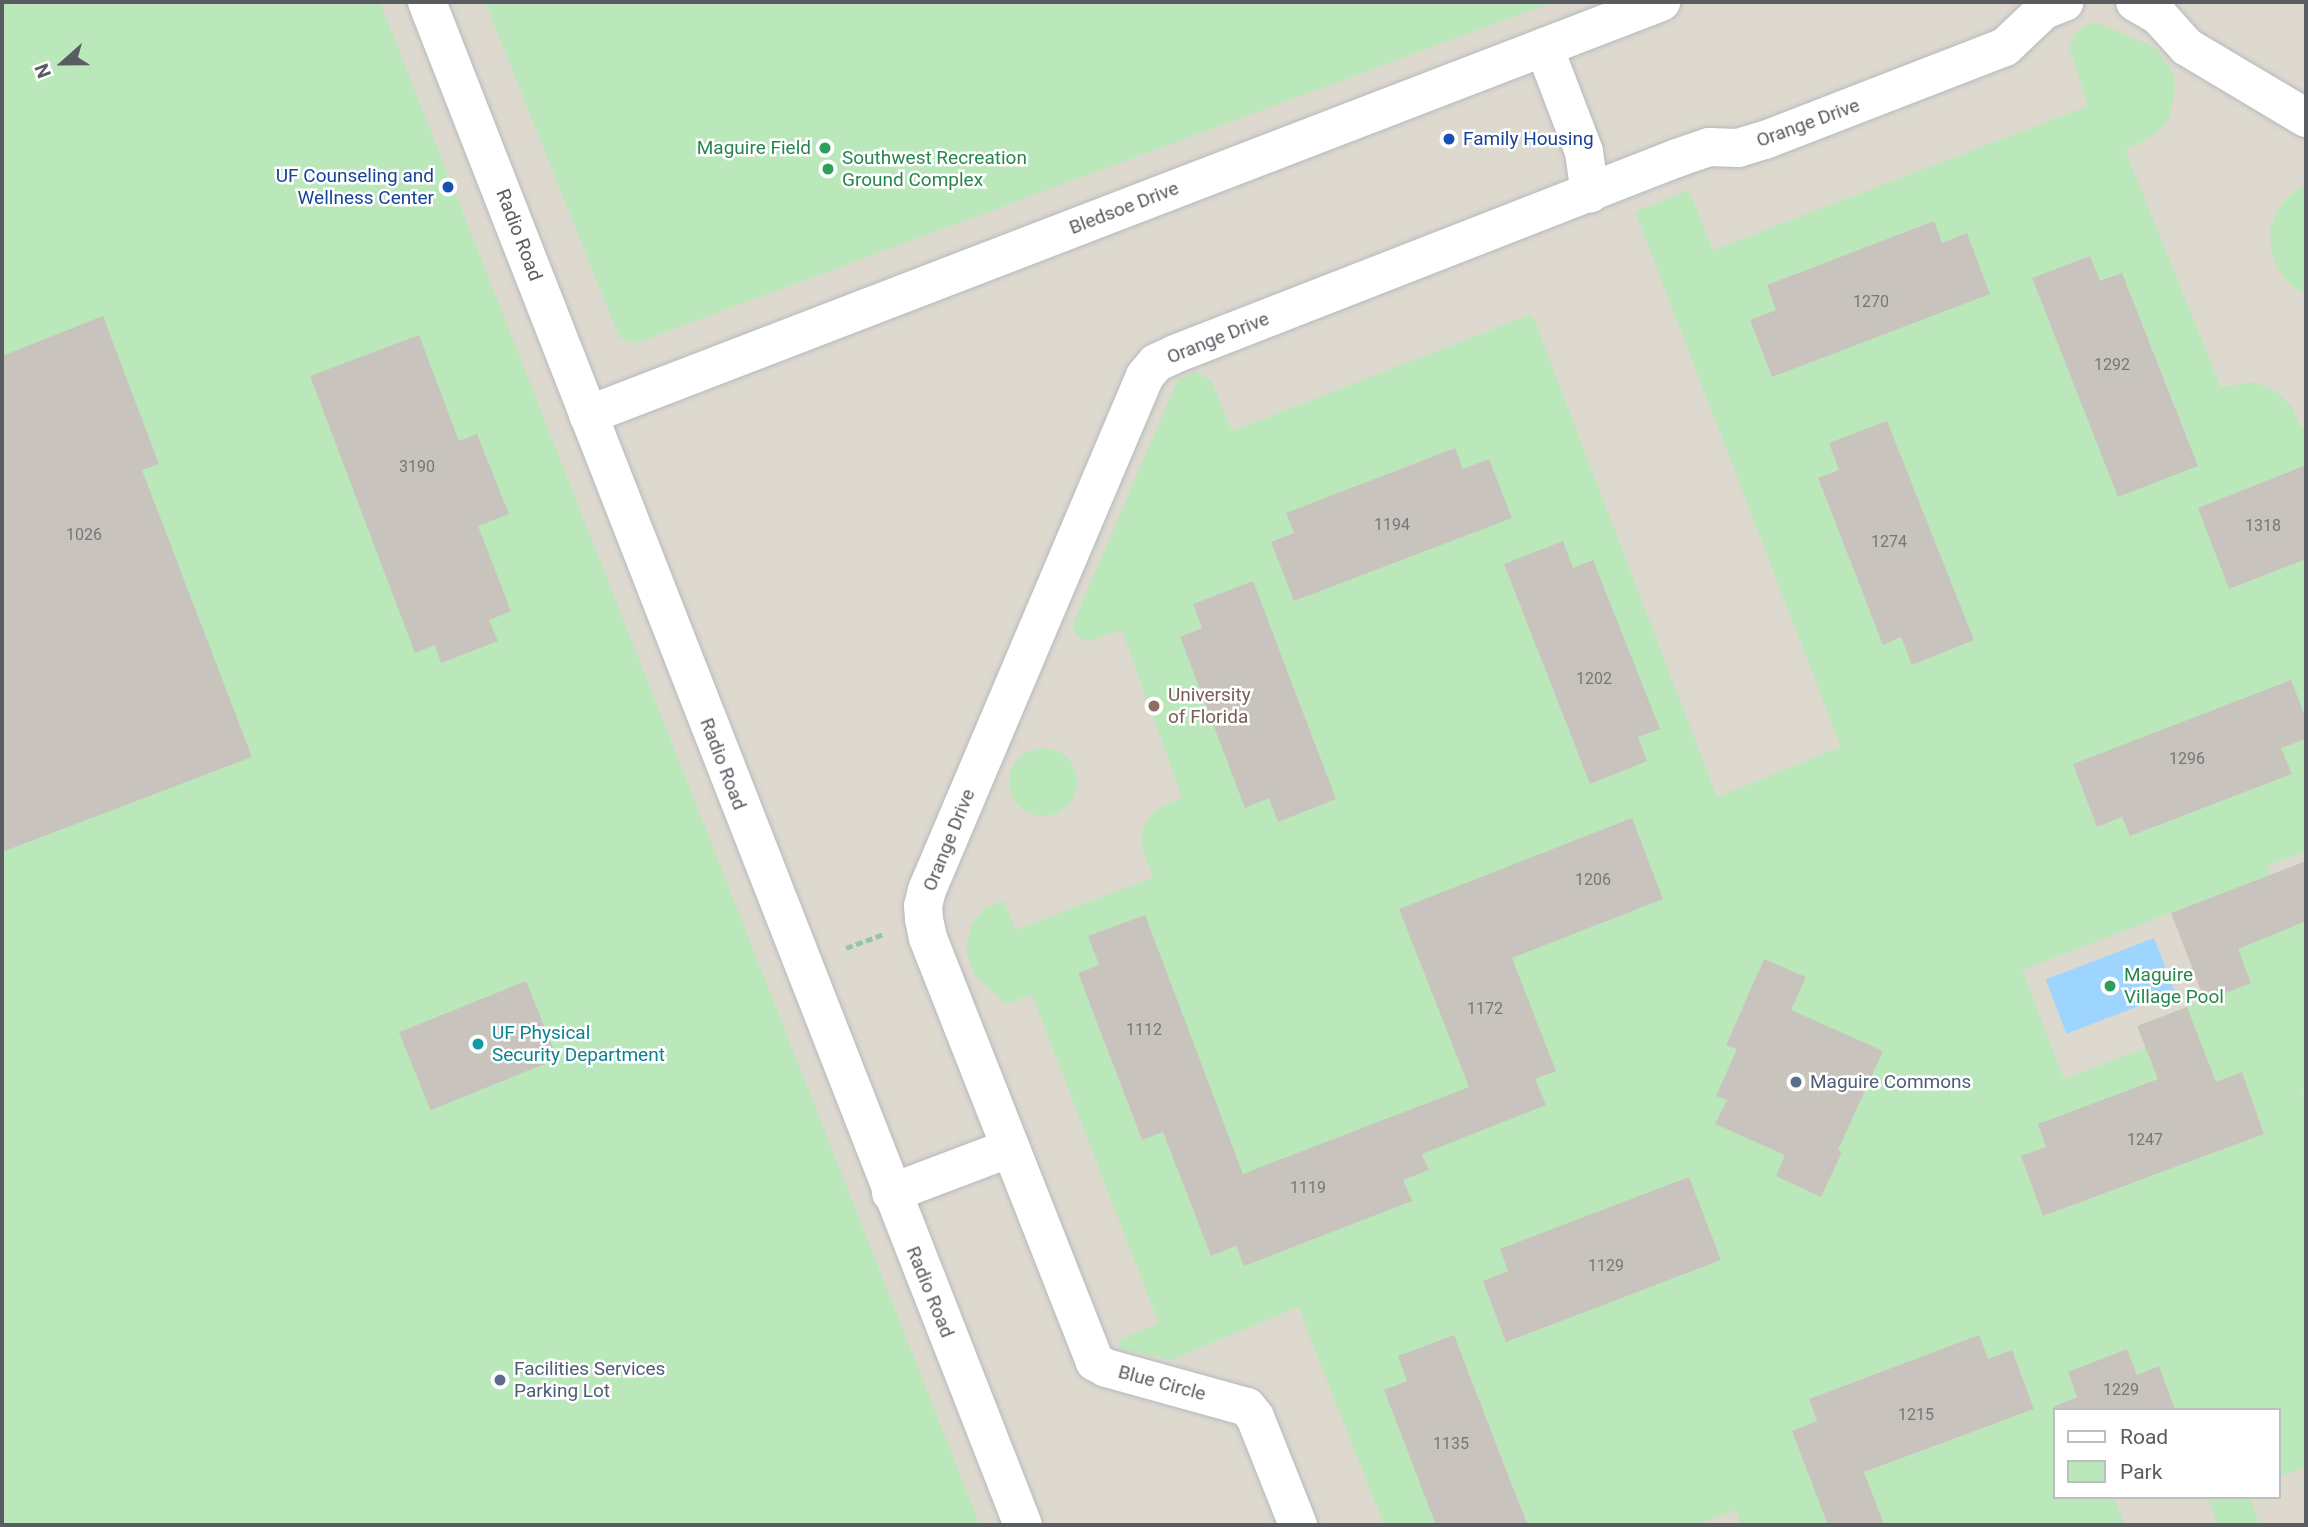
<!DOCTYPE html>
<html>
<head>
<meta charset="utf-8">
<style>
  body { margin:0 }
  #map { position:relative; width:2308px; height:1527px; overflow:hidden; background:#edeae0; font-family:Roboto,sans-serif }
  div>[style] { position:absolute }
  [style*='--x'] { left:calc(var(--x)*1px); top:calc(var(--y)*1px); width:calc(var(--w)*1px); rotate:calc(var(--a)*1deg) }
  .education>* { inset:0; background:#ddd9cf }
  .green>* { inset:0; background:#bae8ba }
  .round { border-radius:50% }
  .water>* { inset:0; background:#9ed5ff; transform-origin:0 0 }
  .building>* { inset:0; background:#c8c4bd; transform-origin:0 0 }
  .path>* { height:4.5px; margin-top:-2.25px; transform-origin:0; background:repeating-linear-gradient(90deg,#93c8a2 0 7px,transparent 0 10.5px) }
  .roads { filter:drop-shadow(0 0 2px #b6b9be) drop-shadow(0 0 2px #b6b9be) }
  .street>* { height:38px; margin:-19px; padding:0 19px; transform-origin:19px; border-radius:19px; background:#fff }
  .dots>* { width:19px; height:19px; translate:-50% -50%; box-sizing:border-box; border:4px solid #fff; border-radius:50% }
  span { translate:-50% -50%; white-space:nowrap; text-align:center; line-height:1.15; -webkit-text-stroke:5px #fff; paint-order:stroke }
  .number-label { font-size:16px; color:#757779 }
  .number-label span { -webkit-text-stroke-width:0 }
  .street-label { font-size:19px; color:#595d62 }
  .transit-label { font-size:19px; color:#164399 }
  .left { translate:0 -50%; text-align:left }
  .right { translate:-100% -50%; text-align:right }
  .leisure-label { font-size:19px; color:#27864d }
  .education-label { font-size:19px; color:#785e54 }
  .culture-label { font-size:19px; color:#0d838f }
  .service-label { font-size:19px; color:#4e5e75 }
  .frame { position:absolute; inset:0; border:4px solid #595d62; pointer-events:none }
  .legend { position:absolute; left:2053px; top:1408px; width:228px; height:91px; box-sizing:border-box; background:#fff; border:2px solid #bdbec0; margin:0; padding:9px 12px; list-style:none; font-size:21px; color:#595d62 }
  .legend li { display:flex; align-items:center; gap:14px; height:35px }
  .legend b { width:35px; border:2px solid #bdbec0 }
  .north { position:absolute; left:28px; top:28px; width:70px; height:70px; -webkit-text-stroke:5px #fff; paint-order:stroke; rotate:249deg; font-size:19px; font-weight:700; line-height:28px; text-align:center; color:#595d62 }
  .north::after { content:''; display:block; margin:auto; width:24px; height:32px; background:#595d62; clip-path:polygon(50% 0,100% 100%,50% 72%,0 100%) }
</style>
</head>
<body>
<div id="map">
  <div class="education">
    <i style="clip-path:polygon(evenodd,2px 2px,2306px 2px,2306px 1525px,2px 1525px,2px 2px,2054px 1410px,2278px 1410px,2278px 1497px,2054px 1497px,2054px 1410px)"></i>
  </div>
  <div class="green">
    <i style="clip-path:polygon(2px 2px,380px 2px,980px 1525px,2px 1525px)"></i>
    <i style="clip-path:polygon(485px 2px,1553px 2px,633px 344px,619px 337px)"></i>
    <i style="clip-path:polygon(evenodd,2089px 23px,2099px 24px,2155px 47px,2173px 73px,2175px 92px,2169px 119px,2152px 137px,2125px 150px,2221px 387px,2253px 382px,2275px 391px,2293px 408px,2301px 427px,2306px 426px,2306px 465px,2223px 498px,2230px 589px,2306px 559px,2306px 719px,2291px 681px,2073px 765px,2097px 827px,2122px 817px,2130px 836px,2292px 774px,2281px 748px,2306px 739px,2306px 851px,2267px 866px,2290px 927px,2306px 921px,2306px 1088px,2302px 1090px,2306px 1102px,2306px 1467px,2278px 1478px,2278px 1410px,2175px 1410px,2159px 1367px,2137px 1375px,2127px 1349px,2068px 1372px,2082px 1410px,2054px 1410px,2054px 1497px,2114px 1497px,2125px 1525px,1884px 1525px,1880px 1517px,1858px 1525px,1742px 1525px,1736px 1510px,1695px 1525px,1528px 1525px,1454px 1335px,1407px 1381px,1384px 1390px,1436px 1525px,1384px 1525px,1298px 1307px,1171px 1360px,1122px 1349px,1118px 1345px,1121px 1339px,1159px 1324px,1032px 995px,1005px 1004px,974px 974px,966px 950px,970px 926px,985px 908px,1004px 901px,1016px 930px,1153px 877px,1141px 846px,1143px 827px,1153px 812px,1182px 797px,1122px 630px,1087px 642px,1075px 634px,1073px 624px,1178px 379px,1195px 372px,1211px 380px,1232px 431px,1532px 314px,1717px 797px,1841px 747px,1635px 212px,1689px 190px,1713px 250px,2088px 106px,2070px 49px,2073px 35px,2089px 23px,1933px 221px,1942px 243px,1967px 234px,1989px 294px,1772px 377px,1750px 320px,1776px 310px,1767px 285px,1933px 221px,2089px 23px,2089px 256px,2100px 281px,2122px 273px,2188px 439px,2118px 496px,2032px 278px,2089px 256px,2089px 23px,1887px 421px,1973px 640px,1912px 665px,1901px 637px,1883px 645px,1818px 479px,1839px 470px,1887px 421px,2089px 23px,1454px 448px,1463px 469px,1489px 459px,1511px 518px,1294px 601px,1271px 542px,1294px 533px,1286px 513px,1454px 448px,2089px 23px,1562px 541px,1573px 568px,1593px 560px,1659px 728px,1638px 737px,1647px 761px,1590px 784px,1504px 565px,1562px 541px,2089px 23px,1253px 581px,1336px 799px,1278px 822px,1269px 798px,1246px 807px,1180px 637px,1202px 628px,1193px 604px,1253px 581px,2089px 23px,1632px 818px,1663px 899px,1579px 932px,1524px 861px,1632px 818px,2089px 23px,2217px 895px,2251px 983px,2172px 1013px,2180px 1034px,2064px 1079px,2022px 970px,2217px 895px,2089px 23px,1088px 936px,1228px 1135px,1172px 1156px,1163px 1132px,1141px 1139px,1078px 973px,1099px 965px,1088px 936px,2089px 23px,1414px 947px,1535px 1079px,1485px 1128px,1414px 947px,2089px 23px,1764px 959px,1806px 977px,1772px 1054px,1807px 1136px,1842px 1152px,1821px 1197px,1777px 1176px,1792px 1139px,1746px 1118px,1738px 1134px,1716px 1125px,1727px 1100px,1717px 1096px,1737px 1049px,1726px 1044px,1764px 959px,2089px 23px,2208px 1061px,2216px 1082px,2242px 1073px,2264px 1134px,2044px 1216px,2021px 1157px,2046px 1147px,2208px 1061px,2089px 23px,1406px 1112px,1429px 1170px,1403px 1180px,1411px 1201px,1245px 1266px,1236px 1246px,1211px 1255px,1188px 1196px,1406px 1112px,2089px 23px,1695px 1194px,1721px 1260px,1506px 1342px,1483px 1282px,1508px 1271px,1500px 1249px,1695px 1194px,2089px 23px,1979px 1335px,1988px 1359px,2012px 1350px,2034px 1409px,1815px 1491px,1792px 1431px,1817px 1421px,1809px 1399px,1979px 1335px)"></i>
    <i style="clip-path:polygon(2306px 184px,2306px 295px,2291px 285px,2278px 269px,2271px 250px,2270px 230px,2277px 211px,2290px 195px)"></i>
    <i class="round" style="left:1009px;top:748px;width:68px;height:68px"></i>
    <i style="clip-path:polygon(2208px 1497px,2250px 1497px,2260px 1525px,2218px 1525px)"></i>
  </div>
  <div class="water">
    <i style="left:2154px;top:938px;width:58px;height:116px;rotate:69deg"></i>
  </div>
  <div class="building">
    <i style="clip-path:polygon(1934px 221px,1942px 243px,1967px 233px,1990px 294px,1772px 377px,1750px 320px,1776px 310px,1767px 285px)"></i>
    <i style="clip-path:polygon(2090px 256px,2100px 281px,2122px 273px,2198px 466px,2118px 497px,2032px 278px)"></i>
    <i style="clip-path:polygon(103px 316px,159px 464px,142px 470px,252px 757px,2px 852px,2px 356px)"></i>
    <i style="clip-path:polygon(419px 335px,459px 441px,477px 434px,509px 514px,478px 526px,511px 611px,489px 620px,498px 641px,441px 663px,435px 645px,415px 653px,310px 376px)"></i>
    <i style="clip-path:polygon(1887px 421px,1974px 640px,1912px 665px,1901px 637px,1883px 645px,1818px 478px,1839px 470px,1829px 443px)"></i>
    <i style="clip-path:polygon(1455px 448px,1463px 469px,1489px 459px,1512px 518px,1294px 601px,1271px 542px,1294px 533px,1286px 513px)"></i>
    <i style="clip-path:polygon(2306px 465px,2306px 559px,2229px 589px,2198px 508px)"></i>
    <i style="clip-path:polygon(1563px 541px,1573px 568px,1593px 560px,1660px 729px,1638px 737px,1647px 761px,1590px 784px,1504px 564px)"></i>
    <i style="clip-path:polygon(1253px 581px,1336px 799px,1278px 822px,1269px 798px,1245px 808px,1180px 637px,1202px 628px,1193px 604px)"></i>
    <i style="clip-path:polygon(2291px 680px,2306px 719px,2306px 739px,2281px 748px,2292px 774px,2130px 836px,2122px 817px,2097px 827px,2073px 764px)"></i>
    <i style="clip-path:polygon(1632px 818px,1663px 899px,1512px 958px,1556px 1071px,1535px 1079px,1546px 1105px,1422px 1154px,1429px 1170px,1403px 1180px,1412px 1201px,1244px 1266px,1236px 1246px,1211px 1256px,1163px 1132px,1142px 1140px,1078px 973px,1099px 965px,1088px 936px,1145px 915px,1243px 1174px,1469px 1087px,1399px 909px)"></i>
    <i style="clip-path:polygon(2306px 861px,2306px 921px,2238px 949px,2251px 983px,2205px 1001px,2171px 913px)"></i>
    <i style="clip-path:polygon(1764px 959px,1806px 977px,1791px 1010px,1883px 1051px,1838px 1150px,1842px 1152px,1821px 1197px,1776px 1176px,1785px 1155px,1715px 1124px,1727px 1100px,1716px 1096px,1737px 1049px,1726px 1045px)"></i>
    <i style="left:526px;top:981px;width:84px;height:137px;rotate:68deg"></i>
    <i style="clip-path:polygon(2187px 1007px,2216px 1082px,2242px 1072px,2264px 1134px,2043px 1216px,2021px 1156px,2046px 1147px,2038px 1124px,2158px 1079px,2137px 1026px)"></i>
    <i style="clip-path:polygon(1689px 1177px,1721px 1260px,1506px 1342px,1483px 1281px,1508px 1271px,1500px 1249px)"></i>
    <i style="clip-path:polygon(1454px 1335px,1517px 1498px,1528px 1525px,1436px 1525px,1384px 1390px,1407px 1381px,1398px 1356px)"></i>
    <i style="clip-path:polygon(1979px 1335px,1988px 1359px,2012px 1350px,2034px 1409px,1864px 1472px,1884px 1525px,1828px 1525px,1792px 1431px,1817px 1421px,1809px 1399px)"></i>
    <i style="clip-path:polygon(2127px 1349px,2137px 1375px,2159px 1366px,2175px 1410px,2054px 1410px,2053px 1407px,2077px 1397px,2068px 1372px)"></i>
  </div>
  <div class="path">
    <i style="--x:846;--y:948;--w:40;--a:-20.2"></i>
  </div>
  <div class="roads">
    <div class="street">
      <i style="--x:427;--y:2;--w:1635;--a:68.63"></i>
      <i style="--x:2135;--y:2;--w:28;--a:30"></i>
      <i style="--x:2159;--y:16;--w:42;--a:47.9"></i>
      <i style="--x:2187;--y:47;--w:139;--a:30.8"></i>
      <i style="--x:1544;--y:47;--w:112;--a:69.1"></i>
      <i style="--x:1584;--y:152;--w:42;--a:81.9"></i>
      <i style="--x:588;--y:415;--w:1150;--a:-21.05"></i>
      <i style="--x:891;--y:1193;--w:127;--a:-20.7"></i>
      <i style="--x:1298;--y:1525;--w:116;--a:-111.7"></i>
      <i style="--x:1255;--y:1417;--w:13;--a:-129"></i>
      <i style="--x:1247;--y:1407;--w:146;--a:-164.5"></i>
      <i style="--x:1106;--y:1368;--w:13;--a:-151"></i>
      <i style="--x:1095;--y:1362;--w:456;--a:-111.5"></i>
      <i style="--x:928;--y:938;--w:19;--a:-102"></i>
      <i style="--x:924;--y:919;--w:13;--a:-94"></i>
      <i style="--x:923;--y:906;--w:16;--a:-76"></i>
      <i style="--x:927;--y:890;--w:558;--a:-67.02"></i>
      <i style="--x:1145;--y:376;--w:17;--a:-50"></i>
      <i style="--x:1156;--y:363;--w:21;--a:-25"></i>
      <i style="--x:1175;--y:354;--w:539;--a:-21.33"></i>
      <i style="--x:1677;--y:158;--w:34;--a:-19"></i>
      <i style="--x:1709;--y:147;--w:29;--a:2"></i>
      <i style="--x:1738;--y:148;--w:28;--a:-17"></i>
      <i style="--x:1765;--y:140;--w:257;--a:-21.2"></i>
      <i style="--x:2005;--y:47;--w:54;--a:-43.5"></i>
      <i style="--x:2044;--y:10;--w:22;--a:-21"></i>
    </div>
  </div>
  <div class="dots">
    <i style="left:1449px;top:139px;background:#1a4fb4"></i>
    <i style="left:825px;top:148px;background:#2e9e5b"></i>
    <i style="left:828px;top:169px;background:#2e9e5b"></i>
    <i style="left:448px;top:187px;background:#1a4fb4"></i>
    <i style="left:1154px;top:706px;background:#8d6e63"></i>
    <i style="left:2110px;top:986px;background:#2e9e5b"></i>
    <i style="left:478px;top:1044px;background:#0f9aa8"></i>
    <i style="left:1796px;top:1082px;background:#5c6f8a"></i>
    <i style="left:500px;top:1380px;background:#5c6f8a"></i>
  </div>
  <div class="number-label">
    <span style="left:1871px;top:302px">1270</span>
    <span style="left:2112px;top:365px">1292</span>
    <span style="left:417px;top:467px">3190</span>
    <span style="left:1392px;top:525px">1194</span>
    <span style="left:2263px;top:526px">1318</span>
    <span style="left:84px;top:535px">1026</span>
    <span style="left:1889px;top:542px">1274</span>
    <span style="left:1594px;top:679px">1202</span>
    <span style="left:2187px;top:759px">1296</span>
    <span style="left:1593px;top:880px">1206</span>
    <span style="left:1485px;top:1009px">1172</span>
    <span style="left:1144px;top:1030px">1112</span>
    <span style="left:2145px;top:1140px">1247</span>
    <span style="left:1308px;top:1188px">1119</span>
    <span style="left:1606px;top:1266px">1129</span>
    <span style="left:2121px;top:1390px">1229</span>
    <span style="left:1916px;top:1415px">1215</span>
    <span style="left:1451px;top:1444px">1135</span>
  </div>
  <div class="street-label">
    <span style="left:1808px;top:123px;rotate:-20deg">Orange Drive</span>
    <span style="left:1124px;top:208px;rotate:-21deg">Bledsoe Drive</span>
    <span style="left:519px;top:235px;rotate:69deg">Radio Road</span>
    <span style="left:1218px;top:338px;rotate:-22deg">Orange Drive</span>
    <span style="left:723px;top:764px;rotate:69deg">Radio Road</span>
    <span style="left:949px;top:840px;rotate:-68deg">Orange Drive</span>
    <span style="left:930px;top:1292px;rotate:68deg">Radio Road</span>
    <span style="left:1162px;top:1383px;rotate:15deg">Blue Circle</span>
  </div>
  <div class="transit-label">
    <span class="left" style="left:1463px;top:139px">Family Housing</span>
    <span class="right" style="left:434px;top:187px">UF Counseling and<br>Wellness Center</span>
  </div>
  <div class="leisure-label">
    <span class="right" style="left:811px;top:148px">Maguire Field</span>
    <span class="left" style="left:842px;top:169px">Southwest Recreation<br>Ground Complex</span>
    <span class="left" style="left:2124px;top:986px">Maguire<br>Village Pool</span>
  </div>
  <div class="education-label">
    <span class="left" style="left:1168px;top:706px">University<br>of Florida</span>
  </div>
  <div class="culture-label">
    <span class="left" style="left:492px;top:1044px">UF Physical<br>Security Department</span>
  </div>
  <div class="service-label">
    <span class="left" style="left:1810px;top:1082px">Maguire Commons</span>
    <span class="left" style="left:514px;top:1380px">Facilities Services<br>Parking Lot</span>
  </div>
  <div class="frame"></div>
  <ul class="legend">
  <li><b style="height:9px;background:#fff"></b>Road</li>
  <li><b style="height:19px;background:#bae8ba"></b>Park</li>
  </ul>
  <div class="north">N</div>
</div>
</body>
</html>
